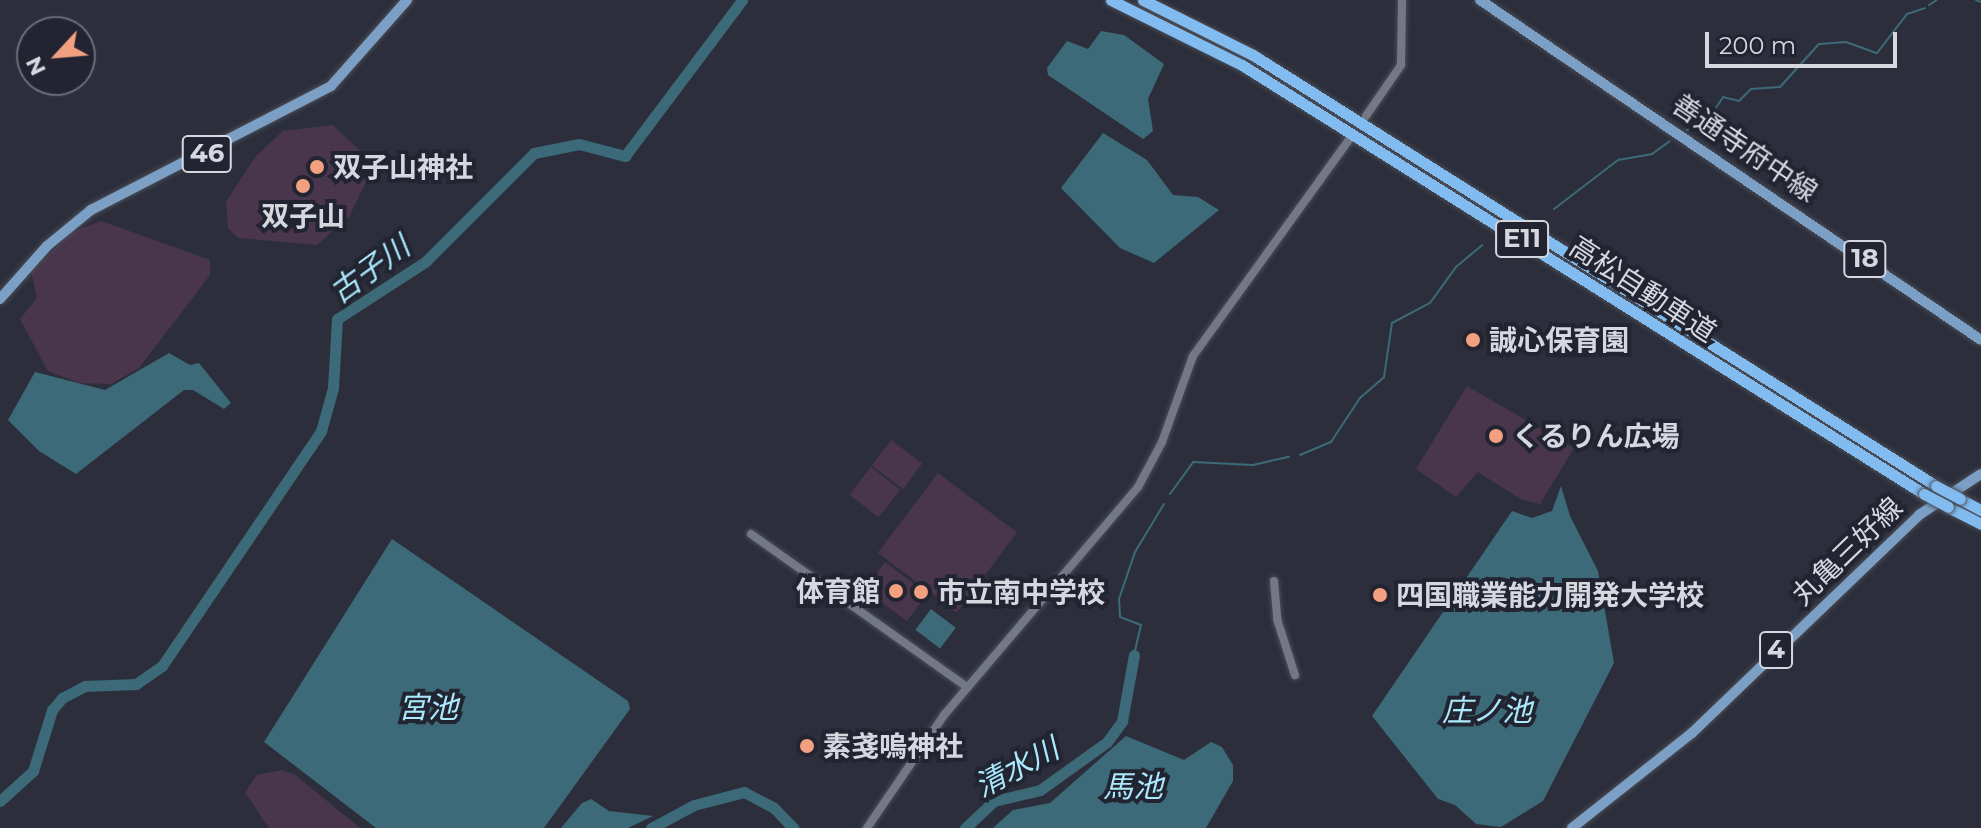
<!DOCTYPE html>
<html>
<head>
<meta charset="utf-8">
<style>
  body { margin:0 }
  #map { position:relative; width:1981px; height:828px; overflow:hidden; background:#2c2f3b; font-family:Montserrat,"Noto Sans JP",sans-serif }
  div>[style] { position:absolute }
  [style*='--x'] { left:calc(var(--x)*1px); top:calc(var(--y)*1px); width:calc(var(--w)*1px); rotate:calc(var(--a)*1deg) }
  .green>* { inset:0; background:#4a364c; transform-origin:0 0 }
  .water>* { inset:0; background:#3c6a78; transform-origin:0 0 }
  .stream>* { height:2px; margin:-1px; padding:0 1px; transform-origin:1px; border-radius:1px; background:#3c6a78 }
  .river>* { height:11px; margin:-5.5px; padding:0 5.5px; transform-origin:5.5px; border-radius:5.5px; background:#3c6a78 }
  .roads { filter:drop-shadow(0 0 2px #4a4d57) drop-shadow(0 0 2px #4a4d57) }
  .tertiary>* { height:8px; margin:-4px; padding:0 4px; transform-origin:4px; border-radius:4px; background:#747886 }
  .primary>* { height:10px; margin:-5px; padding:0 5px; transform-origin:5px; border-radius:5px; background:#7ca0c5 }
  .motorway>* { height:11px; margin:-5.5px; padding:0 5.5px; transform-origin:5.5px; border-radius:5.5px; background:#81bbef }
  .bridges { filter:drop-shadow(0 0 2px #4a4d57) drop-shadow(0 0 2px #4a4d57) }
  .motorway-bridge>* { height:11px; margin:-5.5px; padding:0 5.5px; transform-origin:5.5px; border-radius:5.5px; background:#81bbef }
  .dots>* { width:22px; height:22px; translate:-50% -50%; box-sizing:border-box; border:4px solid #222531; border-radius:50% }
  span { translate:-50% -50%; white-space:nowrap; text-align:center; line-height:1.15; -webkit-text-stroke:8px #222531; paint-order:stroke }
  .shield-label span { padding:2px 6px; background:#222531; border:2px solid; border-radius:6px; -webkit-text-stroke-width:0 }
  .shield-label { font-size:26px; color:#d6d8e0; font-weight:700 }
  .street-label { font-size:28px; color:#d6d8e0 }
  .poi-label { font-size:28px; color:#d6d8e0; font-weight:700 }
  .left { translate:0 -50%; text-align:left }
  .right { translate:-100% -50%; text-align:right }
  .water-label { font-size:30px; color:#aae8fc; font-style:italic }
  .north { position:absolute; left:16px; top:16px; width:80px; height:80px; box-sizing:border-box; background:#222531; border:2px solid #6a6d77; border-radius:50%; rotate:244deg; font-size:22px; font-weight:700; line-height:32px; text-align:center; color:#d6d8e0 }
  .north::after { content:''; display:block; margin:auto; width:28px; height:36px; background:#f2a080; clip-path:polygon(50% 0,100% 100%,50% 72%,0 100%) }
  .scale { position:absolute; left:1705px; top:32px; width:192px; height:36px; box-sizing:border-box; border:4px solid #d6d8e0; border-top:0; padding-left:10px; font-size:24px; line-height:28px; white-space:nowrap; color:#d6d8e0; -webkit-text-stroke:6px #222531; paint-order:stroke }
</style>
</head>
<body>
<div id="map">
  <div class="green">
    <i style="clip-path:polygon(333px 125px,361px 152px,367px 180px,349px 217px,317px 245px,238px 238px,228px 228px,226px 202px,255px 157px,283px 131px)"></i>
    <i style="clip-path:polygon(101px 221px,210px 260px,210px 275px,139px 368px,111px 384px,79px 383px,48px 371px,20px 319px,37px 298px,31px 271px,72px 232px)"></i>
    <i style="clip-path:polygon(1467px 386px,1574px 448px,1540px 504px,1522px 500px,1478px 472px,1456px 497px,1416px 469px)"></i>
    <i style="left:891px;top:440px;width:39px;height:32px;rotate:37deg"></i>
    <i style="left:871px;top:467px;width:37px;height:35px;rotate:38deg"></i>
    <i style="left:938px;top:473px;width:99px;height:100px;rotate:37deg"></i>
    <i style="left:885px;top:562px;width:53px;height:34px;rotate:37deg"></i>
    <i style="clip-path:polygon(282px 770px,294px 774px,360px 828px,269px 828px,245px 792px,257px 775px)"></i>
  </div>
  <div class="water">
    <i style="clip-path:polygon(1101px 31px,1124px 35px,1164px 64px,1148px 99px,1153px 131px,1143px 139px,1048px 75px,1047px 68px,1067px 41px,1088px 49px)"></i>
    <i style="clip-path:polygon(1103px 133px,1147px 160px,1173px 195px,1198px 197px,1219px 210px,1154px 263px,1120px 248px,1061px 188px)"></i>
    <i style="clip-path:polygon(169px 353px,190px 365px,199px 363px,231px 403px,224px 409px,193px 390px,184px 390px,76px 474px,39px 451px,8px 420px,35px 372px,105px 390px)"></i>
    <i style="clip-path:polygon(1561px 486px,1570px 516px,1598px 571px,1614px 663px,1543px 801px,1501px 827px,1476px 824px,1455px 805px,1438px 799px,1372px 716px,1512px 511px,1532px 518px,1552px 511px)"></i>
    <i style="clip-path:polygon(392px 539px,628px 701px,630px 709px,544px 828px,376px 828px,264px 742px)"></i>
    <i style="left:931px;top:609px;width:31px;height:26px;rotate:37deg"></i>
    <i style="clip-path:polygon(1126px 736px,1184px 760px,1211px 742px,1222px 747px,1233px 765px,1233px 781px,1206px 828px,993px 828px,1013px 810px,1050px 803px)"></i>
    <i style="clip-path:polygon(591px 799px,609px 811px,653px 816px,628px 828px,561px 828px,582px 803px)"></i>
  </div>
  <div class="stream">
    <i style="--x:1976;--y:0;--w:5;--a:22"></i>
    <i style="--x:1929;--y:5;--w:9;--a:-32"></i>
    <i style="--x:1687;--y:130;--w:22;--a:-24"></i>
    <i style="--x:1707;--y:121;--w:29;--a:-56"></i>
    <i style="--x:1723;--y:97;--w:16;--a:14"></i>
    <i style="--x:1739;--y:101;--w:17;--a:-45"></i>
    <i style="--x:1751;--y:89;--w:29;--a:-4"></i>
    <i style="--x:1780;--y:87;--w:58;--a:-47.8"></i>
    <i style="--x:1819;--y:44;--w:27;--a:-4"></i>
    <i style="--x:1846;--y:42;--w:33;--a:20"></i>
    <i style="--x:1877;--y:53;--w:49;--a:-52.4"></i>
    <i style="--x:1907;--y:14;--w:19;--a:-18"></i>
    <i style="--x:1554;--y:209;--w:81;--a:-37.4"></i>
    <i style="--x:1618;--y:160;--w:35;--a:-10"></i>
    <i style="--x:1652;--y:154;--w:22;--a:-36"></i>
    <i style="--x:1300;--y:455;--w:34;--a:-23"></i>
    <i style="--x:1331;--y:442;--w:53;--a:-56.6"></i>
    <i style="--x:1360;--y:398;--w:32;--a:-41"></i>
    <i style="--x:1384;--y:377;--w:55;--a:-81.6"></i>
    <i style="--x:1392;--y:323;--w:43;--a:-27.8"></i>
    <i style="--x:1430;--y:303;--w:44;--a:-54.2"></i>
    <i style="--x:1456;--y:267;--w:34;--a:-40"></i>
    <i style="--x:1170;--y:494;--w:39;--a:-54"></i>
    <i style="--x:1193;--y:462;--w:60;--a:2.9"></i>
    <i style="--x:1253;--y:465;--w:37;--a:-13"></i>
    <i style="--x:1134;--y:655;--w:31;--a:-77"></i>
    <i style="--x:1141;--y:625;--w:22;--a:-159"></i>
    <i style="--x:1120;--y:617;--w:18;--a:-93"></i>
    <i style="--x:1119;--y:599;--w:50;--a:-71.2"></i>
    <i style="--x:1135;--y:552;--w:56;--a:-58.9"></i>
  </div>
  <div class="river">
    <i style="--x:0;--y:801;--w:45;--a:-42.3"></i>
    <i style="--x:33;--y:771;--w:64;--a:-72.7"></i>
    <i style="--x:52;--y:710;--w:16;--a:-50"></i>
    <i style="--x:62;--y:698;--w:26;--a:-28"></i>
    <i style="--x:85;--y:686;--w:51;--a:-2.2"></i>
    <i style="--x:136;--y:684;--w:32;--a:-35"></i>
    <i style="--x:162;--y:666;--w:284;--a:-55.9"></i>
    <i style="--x:321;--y:431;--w:45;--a:-74.4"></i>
    <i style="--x:333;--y:388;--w:69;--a:-86.7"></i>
    <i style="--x:337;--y:319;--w:105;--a:-32.9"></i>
    <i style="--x:425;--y:262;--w:154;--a:-45"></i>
    <i style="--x:534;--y:153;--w:46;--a:-11.3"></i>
    <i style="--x:579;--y:144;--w:48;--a:14.6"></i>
    <i style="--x:625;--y:156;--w:195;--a:-53.1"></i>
    <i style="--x:651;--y:828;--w:49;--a:-28.1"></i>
    <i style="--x:694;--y:805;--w:52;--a:-14.6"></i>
    <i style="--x:744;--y:792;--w:34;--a:28"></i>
    <i style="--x:774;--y:808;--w:28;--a:46"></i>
    <i style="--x:965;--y:828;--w:40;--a:-43"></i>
    <i style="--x:994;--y:801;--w:47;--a:-13.4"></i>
    <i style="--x:1040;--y:790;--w:82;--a:-35.6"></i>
    <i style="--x:1107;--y:742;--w:26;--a:-54"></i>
    <i style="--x:1122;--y:721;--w:67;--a:-79.7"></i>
  </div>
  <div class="roads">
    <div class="tertiary">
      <i style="--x:1366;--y:116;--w:62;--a:-55.5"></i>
      <i style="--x:1401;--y:65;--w:65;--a:-89.1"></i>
      <i style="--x:751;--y:534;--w:265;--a:35.3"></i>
      <i style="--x:1274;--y:581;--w:38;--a:85"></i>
      <i style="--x:1277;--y:619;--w:59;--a:72.2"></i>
      <i style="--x:867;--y:828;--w:137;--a:-55.7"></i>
      <i style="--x:944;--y:715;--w:299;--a:-49.6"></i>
      <i style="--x:1138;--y:487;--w:51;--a:-61.9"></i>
      <i style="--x:1162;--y:442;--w:91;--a:-70.2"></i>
      <i style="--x:1193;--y:356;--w:269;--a:-54.2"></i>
    </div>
    <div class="primary">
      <i style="--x:1480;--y:0;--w:605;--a:34.16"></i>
      <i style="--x:0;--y:299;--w:71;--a:-48.4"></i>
      <i style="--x:47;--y:246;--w:57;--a:-39.3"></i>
      <i style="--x:91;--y:210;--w:270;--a:-27.3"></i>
      <i style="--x:331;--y:86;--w:115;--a:-48.5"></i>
      <i style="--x:1572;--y:828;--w:153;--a:-38.4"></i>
      <i style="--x:1692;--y:733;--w:315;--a:-43.8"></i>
      <i style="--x:1919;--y:515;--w:74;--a:-33.5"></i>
    </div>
    <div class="motorway">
      <i style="--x:1111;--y:0;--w:146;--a:26.4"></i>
      <i style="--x:1242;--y:65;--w:806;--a:32.17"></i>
      <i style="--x:1143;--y:0;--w:123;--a:26.6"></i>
      <i style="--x:1253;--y:55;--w:808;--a:32.25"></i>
      <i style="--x:1960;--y:499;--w:24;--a:28"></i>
      <i style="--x:1948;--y:507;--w:37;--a:27"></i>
    </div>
  </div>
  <div class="bridges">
    <div class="motorway-bridge">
      <i style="--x:1936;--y:486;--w:27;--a:28"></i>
      <i style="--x:1924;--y:494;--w:27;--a:28"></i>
    </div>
  </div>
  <div class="dots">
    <i style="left:317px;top:167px;background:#f2a080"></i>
    <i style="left:303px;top:186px;background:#f2a080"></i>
    <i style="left:1473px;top:340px;background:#f2a080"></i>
    <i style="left:1496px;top:436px;background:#f2a080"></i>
    <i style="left:896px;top:591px;background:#f2a080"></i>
    <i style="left:921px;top:592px;background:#f2a080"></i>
    <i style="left:1380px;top:595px;background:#f2a080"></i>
    <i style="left:807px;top:746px;background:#f2a080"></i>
  </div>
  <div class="shield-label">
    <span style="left:207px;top:154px">46</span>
    <span style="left:1522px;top:239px">E11</span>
    <span style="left:1865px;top:259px">18</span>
    <span style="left:1776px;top:650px">4</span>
  </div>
  <div class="street-label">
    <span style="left:1745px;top:148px;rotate:34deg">善通寺府中線</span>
    <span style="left:1643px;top:289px;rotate:33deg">高松自動車道</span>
    <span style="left:1847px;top:551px;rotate:-44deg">丸亀三好線</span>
  </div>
  <div class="poi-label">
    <span class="left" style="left:333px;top:167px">双子山神社</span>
    <span style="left:303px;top:216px">双子山</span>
    <span class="left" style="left:1489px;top:340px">誠心保育園</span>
    <span class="left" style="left:1512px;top:436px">くるりん広場</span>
    <span class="right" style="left:880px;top:591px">体育館</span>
    <span class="left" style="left:937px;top:592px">市立南中学校</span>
    <span class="left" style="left:1396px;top:595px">四国職業能力開発大学校</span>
    <span class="left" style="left:823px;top:746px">素戔嗚神社</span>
  </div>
  <div class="water-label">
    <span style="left:370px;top:270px;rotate:-36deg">古子川</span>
    <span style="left:428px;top:708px">宮池</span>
    <span style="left:1487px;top:711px">庄ノ池</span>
    <span style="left:1017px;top:768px;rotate:-28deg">清水川</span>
    <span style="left:1133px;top:787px">馬池</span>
  </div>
  <div class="north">N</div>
  <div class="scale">200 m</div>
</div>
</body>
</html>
